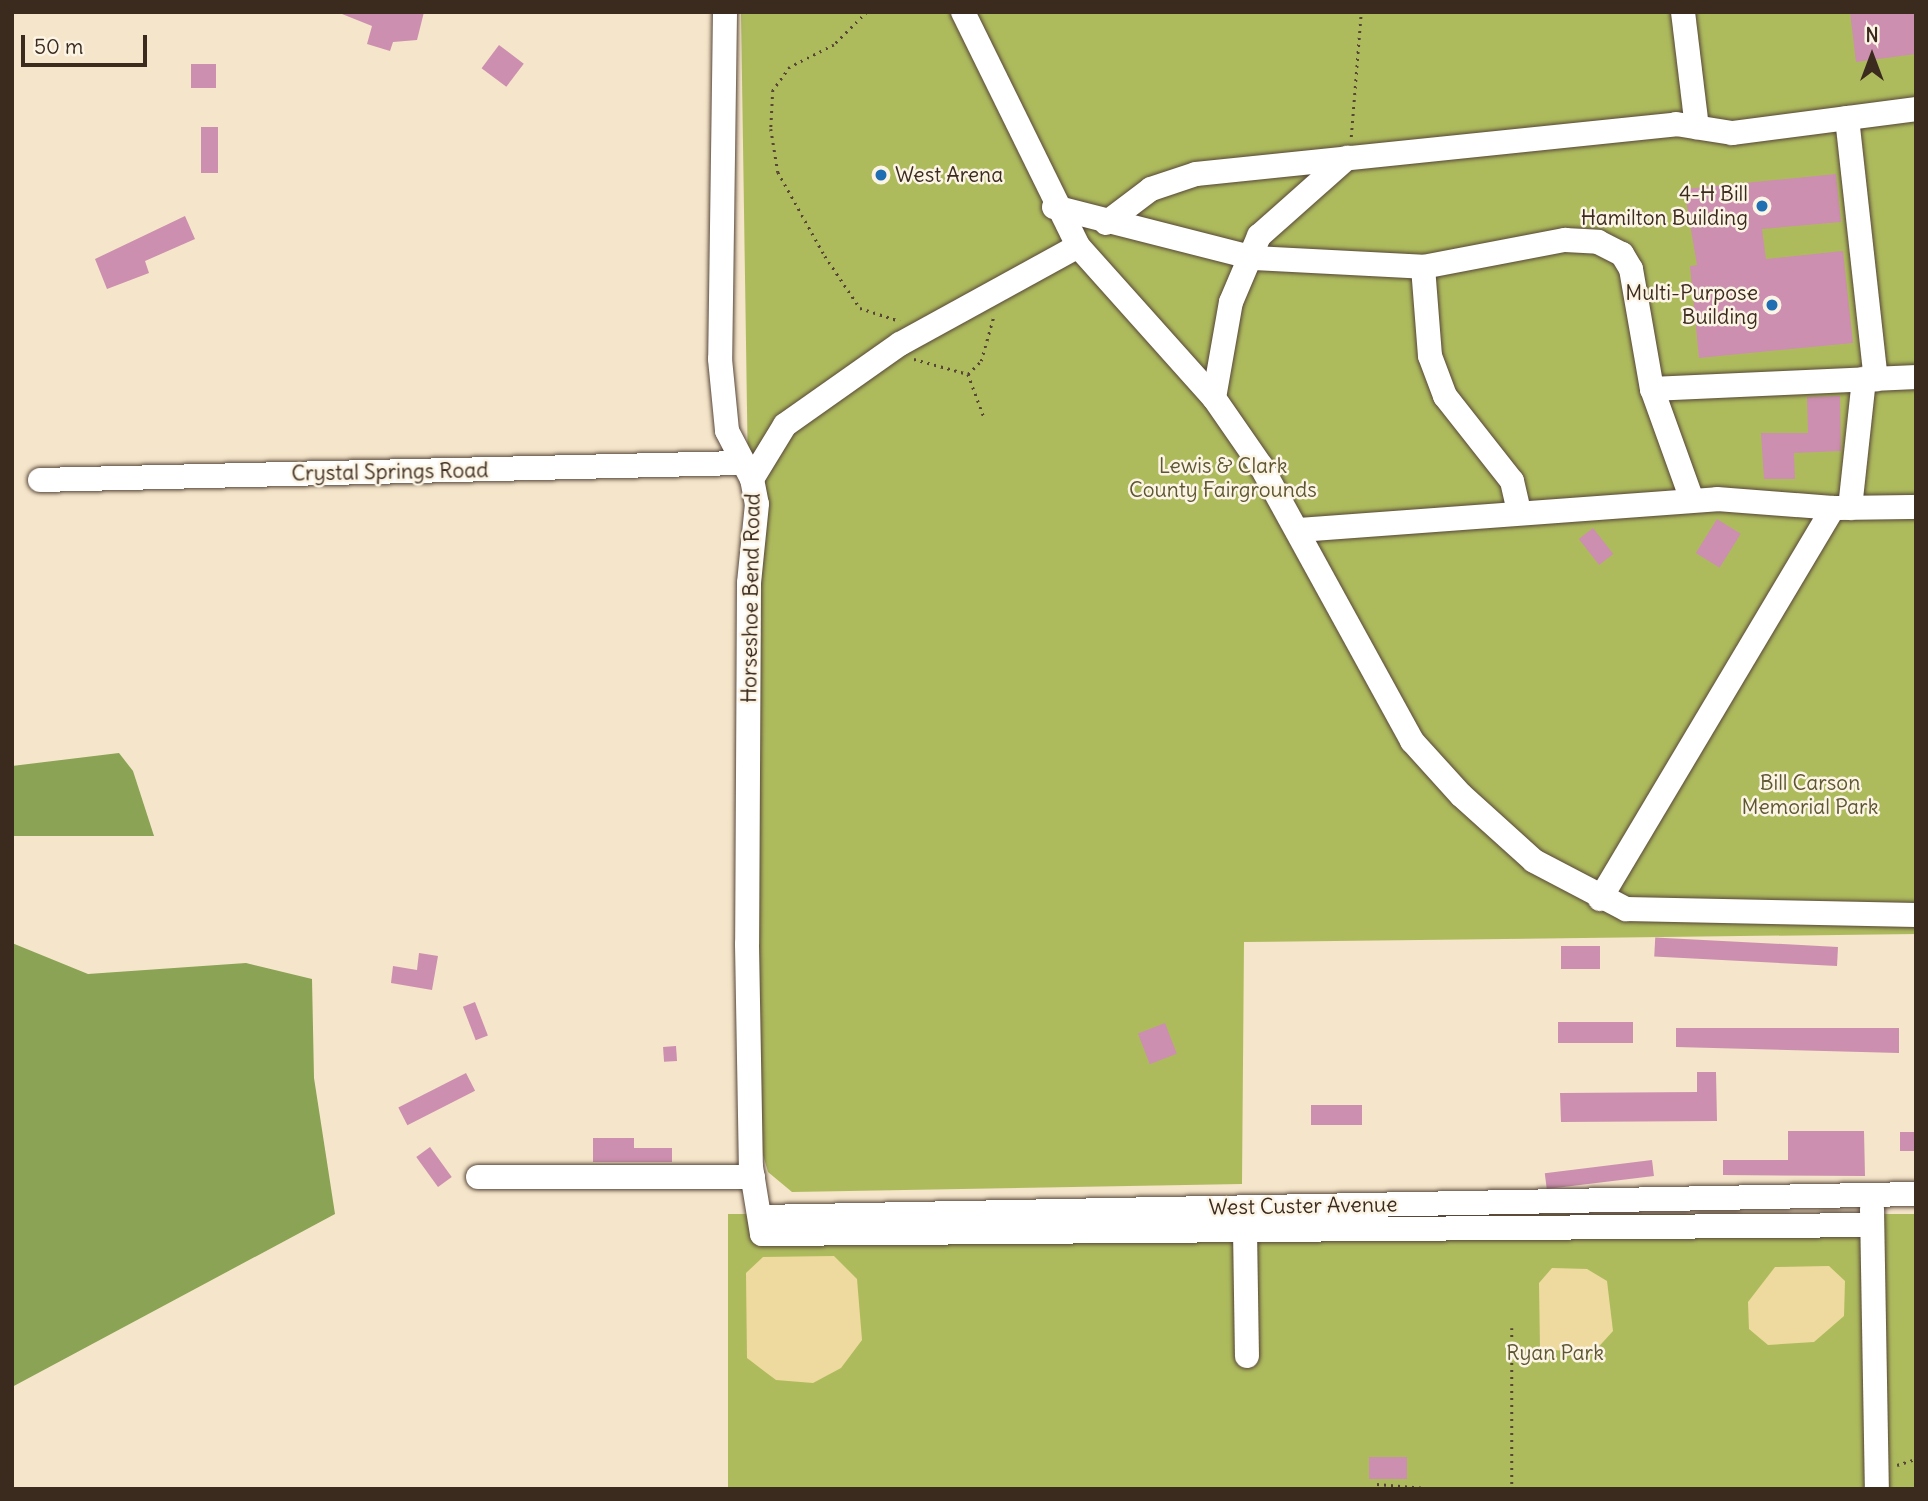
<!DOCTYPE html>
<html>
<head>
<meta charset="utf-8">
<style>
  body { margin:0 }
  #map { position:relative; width:1928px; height:1501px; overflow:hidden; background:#f5e5ca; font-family:Delius,sans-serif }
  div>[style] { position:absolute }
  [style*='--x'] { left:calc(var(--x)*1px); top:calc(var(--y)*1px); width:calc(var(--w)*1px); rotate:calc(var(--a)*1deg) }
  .green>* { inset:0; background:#aebb5d; transform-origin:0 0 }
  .forest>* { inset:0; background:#8aa354 }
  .sand>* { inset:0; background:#eeda9e }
  .building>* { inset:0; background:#cc8faf; transform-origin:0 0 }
  .path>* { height:2.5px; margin-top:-1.25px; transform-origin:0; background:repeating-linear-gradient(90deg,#574638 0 2px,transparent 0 7px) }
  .roads { filter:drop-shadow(0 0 2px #574638) drop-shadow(0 0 2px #574638) }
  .minor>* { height:24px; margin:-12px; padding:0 12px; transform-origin:12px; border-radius:12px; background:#fff }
  .dots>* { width:19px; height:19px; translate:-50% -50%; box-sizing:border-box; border:4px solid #fcf5e5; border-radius:50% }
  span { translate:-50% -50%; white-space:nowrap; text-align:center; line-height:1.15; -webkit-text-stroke:5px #fcf5e5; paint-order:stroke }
  .poi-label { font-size:21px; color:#3b2a1e }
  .left { translate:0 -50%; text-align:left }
  .right { translate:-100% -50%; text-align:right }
  .park-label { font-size:21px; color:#5e5631 }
  .street-label { font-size:21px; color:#3b2a1e }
  .frame { position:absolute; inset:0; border:14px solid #3b2a1e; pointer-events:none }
  .north { position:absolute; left:1837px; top:21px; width:70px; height:70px; -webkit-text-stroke:5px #fcf5e5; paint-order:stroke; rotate:0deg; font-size:19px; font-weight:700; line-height:28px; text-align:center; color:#3b2a1e }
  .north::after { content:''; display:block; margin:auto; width:24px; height:32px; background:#3b2a1e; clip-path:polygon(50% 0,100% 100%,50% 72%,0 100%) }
  .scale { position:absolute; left:21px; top:35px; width:126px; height:32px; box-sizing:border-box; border:4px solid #3b2a1e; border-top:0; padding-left:9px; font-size:21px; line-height:24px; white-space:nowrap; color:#3b2a1e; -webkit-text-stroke:5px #fcf5e5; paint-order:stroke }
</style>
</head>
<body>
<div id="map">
  <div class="green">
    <i style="clip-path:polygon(741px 12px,1916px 12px,1916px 934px,1244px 942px,1242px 1184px,792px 1192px,768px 1172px,758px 1138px)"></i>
    <i style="left:1916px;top:1214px;width:275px;height:1188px;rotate:90deg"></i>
  </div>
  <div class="forest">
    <i style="clip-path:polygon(119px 753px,133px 771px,154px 836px,12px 836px,12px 766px)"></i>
    <i style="clip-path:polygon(12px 943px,88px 974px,246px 963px,312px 979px,314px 1078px,335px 1214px,12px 1387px)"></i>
  </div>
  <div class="sand">
    <i style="clip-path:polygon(834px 1256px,857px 1279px,862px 1340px,841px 1368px,813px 1383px,776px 1380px,747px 1358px,746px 1273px,763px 1257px)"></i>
    <i style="clip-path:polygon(1829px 1266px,1845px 1281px,1844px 1316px,1814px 1342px,1768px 1345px,1749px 1329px,1748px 1302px,1775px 1267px)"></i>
    <i style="clip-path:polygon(1552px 1268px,1587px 1269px,1607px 1281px,1613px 1331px,1593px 1353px,1540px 1349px,1539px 1283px)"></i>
  </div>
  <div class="building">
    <i style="clip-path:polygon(337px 12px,424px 12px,417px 40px,393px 42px,390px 51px,367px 44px,372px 26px)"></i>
    <i style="clip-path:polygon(1850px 12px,1916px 12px,1916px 54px,1856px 62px)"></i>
    <i style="left:499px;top:45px;width:31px;height:29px;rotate:37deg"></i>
    <i style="left:191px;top:64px;width:25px;height:24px"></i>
    <i style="left:201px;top:127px;width:17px;height:46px"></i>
    <i style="clip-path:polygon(1836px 174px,1841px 222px,1762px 229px,1766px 259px,1843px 251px,1853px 343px,1699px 358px,1690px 266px,1697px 265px,1684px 189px)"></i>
    <i style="clip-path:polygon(185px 216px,195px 239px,145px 261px,149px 273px,107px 289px,95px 259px)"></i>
    <i style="clip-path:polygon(1840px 396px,1841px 451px,1794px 453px,1795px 479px,1764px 479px,1761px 433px,1808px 433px,1807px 397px)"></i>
    <i style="left:1717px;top:519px;width:28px;height:40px;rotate:32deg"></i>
    <i style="left:1593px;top:528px;width:33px;height:18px;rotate:52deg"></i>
    <i style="left:1561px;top:946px;width:39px;height:23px"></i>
    <i style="left:1838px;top:947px;width:19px;height:183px;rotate:93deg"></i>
    <i style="clip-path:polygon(419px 953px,438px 956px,432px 990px,391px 983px,393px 966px,417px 970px)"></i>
    <i style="left:475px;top:1002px;width:36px;height:13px;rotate:69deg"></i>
    <i style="left:1558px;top:1022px;width:75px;height:21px"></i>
    <i style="left:1165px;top:1023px;width:33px;height:29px;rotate:69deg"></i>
    <i style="clip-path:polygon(1676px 1028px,1899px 1028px,1899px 1053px,1676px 1047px)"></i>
    <i style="left:676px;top:1046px;width:15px;height:13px;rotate:86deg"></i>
    <i style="clip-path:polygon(1697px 1072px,1716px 1072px,1717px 1121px,1561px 1122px,1560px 1093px,1697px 1092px)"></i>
    <i style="left:466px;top:1073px;width:20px;height:76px;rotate:63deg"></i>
    <i style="left:1311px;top:1105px;width:51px;height:20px"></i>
    <i style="clip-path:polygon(1788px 1131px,1864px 1131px,1865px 1176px,1723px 1175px,1723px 1160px,1788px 1160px)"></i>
    <i style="left:1900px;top:1132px;width:16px;height:19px"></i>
    <i style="clip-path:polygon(593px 1138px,634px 1138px,634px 1148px,672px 1148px,672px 1162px,593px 1162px)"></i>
    <i style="left:430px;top:1147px;width:37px;height:17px;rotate:54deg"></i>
    <i style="left:1652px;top:1160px;width:16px;height:108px;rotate:83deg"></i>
    <i style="left:1369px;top:1457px;width:38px;height:22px"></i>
  </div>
  <div class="path">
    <i style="--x:867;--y:12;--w:47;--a:135"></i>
    <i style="--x:834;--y:45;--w:49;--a:153.4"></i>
    <i style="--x:790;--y:67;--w:29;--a:126"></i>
    <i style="--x:773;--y:90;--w:39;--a:93"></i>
    <i style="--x:771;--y:129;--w:44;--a:80.8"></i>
    <i style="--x:778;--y:172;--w:96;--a:60.8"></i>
    <i style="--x:825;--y:256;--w:63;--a:56.1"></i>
    <i style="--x:860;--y:308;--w:42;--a:18"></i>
    <i style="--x:1351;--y:137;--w:125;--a:-85.4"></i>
    <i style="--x:914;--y:359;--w:56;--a:15.5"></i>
    <i style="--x:968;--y:374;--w:18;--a:-45"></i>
    <i style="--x:981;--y:361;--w:48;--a:-74.2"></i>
    <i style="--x:968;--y:374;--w:46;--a:69.6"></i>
    <i style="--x:1512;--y:1328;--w:161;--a:90"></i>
    <i style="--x:1897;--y:1465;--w:20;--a:-18"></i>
    <i style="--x:1377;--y:1484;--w:61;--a:4.7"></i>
  </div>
  <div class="roads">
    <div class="minor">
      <i style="--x:725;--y:12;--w:347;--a:90.8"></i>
      <i style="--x:720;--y:359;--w:72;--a:84.4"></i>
      <i style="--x:727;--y:431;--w:54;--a:62.5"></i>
      <i style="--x:752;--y:479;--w:25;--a:79"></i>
      <i style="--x:757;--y:504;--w:79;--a:95.8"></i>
      <i style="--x:749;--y:583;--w:361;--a:90.3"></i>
      <i style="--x:747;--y:944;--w:223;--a:89"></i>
      <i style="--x:751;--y:1167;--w:68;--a:80.7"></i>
      <i style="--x:762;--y:1234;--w:1110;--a:-0.46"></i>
      <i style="--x:963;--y:12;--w:261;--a:63.8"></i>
      <i style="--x:1078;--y:246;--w:204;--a:48.2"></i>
      <i style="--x:1214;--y:398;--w:83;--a:55.3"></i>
      <i style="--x:1261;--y:466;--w:314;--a:61.2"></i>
      <i style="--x:1412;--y:741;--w:73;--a:47.8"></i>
      <i style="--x:1461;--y:795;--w:98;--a:42.1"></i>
      <i style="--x:1534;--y:861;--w:104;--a:27.6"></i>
      <i style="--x:1626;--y:909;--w:290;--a:1.2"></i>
      <i style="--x:1683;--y:12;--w:116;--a:83.1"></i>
      <i style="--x:1847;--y:118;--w:263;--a:83.7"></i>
      <i style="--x:1054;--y:207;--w:206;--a:14.3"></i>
      <i style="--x:1254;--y:258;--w:169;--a:3"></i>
      <i style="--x:1423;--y:267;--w:89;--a:85.5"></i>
      <i style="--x:1430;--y:356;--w:43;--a:69.4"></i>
      <i style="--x:1445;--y:396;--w:108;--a:51.8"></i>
      <i style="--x:1512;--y:481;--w:31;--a:77"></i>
      <i style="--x:1106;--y:223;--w:56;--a:-37.1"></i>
      <i style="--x:1151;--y:189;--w:47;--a:-18.4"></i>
      <i style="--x:1196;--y:174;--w:483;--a:-5.9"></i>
      <i style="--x:1676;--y:124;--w:57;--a:9.1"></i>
      <i style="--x:1732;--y:133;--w:186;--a:-7.4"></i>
      <i style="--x:1423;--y:267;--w:145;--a:-10.8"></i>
      <i style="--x:1565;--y:240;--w:33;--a:3"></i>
      <i style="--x:1598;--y:242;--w:27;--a:27"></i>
      <i style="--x:1622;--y:254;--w:17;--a:59"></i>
      <i style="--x:1631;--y:269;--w:122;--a:80.1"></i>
      <i style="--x:1214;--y:398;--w:97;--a:-80"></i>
      <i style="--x:1231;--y:302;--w:72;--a:-67"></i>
      <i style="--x:1259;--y:236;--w:118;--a:-41.6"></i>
      <i style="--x:752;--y:479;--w:63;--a:-58.6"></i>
      <i style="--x:785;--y:425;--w:141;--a:-35.2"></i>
      <i style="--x:900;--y:344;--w:203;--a:-28.8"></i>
      <i style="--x:40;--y:480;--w:700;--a:-1.39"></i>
      <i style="--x:1692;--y:500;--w:118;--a:-109.8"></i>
      <i style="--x:1652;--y:389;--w:264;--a:-2.6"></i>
      <i style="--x:1850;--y:508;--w:130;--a:-83.8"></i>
      <i style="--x:1299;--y:530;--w:419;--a:-4.2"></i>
      <i style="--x:1717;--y:499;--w:116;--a:4.4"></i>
      <i style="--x:1600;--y:899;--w:455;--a:-59.2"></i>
      <i style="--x:1833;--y:508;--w:83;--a:-0.7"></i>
      <i style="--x:478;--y:1177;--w:275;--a:0"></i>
      <i style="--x:1872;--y:1209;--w:280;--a:89"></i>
      <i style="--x:760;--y:1217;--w:1156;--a:-1.14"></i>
      <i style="--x:1245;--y:1230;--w:126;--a:89.1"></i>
    </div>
  </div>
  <div class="dots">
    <i style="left:881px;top:175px;background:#1f6fb2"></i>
    <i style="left:1762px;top:206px;background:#1f6fb2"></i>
    <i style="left:1772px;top:305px;background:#1f6fb2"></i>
  </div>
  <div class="poi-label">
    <span class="left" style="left:895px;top:175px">West Arena</span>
    <span class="right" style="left:1748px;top:206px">4-H Bill<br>Hamilton Building</span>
    <span class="right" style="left:1758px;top:305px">Multi-Purpose<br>Building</span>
  </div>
  <div class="park-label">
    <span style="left:1223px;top:478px">Lewis &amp; Clark<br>County Fairgrounds</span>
    <span style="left:1810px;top:795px">Bill Carson<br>Memorial Park</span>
    <span style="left:1555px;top:1353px">Ryan Park</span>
  </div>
  <div class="street-label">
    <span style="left:390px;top:472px;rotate:-1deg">Crystal Springs Road</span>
    <span style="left:751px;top:598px;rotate:-89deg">Horseshoe Bend Road</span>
    <span style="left:1303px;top:1206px;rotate:-1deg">West Custer Avenue</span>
  </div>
  <div class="frame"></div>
  <div class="north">N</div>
  <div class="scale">50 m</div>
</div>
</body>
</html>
